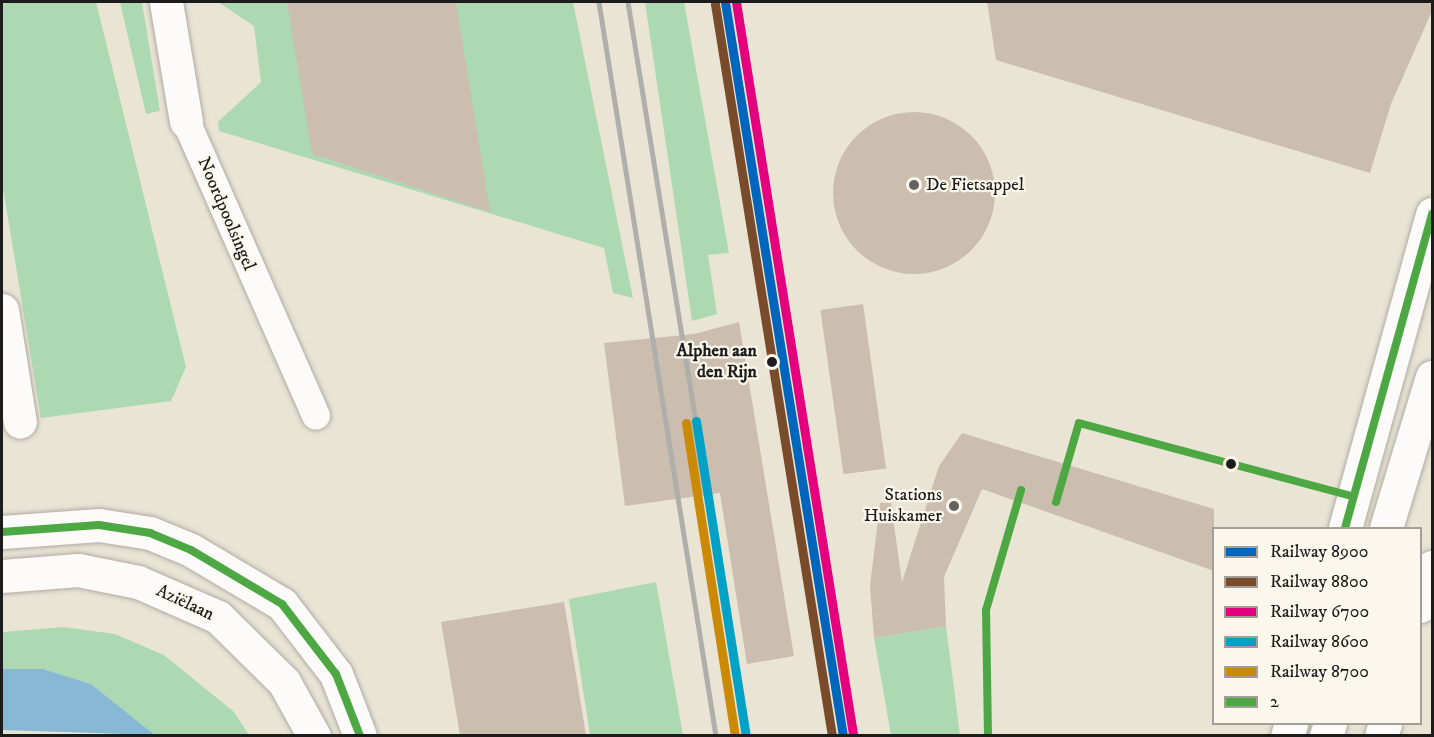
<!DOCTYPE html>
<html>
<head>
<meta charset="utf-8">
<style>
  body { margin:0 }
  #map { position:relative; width:1434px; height:737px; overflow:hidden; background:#eae4d5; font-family:"IM FELL DW Pica",serif }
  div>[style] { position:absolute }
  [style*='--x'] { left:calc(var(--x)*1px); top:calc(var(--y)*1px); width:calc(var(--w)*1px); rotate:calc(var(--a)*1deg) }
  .green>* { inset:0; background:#acd9b2 }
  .water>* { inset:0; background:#87b8d4 }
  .building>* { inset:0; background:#cbbeaf; transform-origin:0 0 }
  .round { border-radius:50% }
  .roads { filter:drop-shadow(0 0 2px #b0aca3) drop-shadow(0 0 2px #b0aca3) }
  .pedestrian>* { height:28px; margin:-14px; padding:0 14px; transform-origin:14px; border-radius:14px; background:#fcfbf9 }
  .minor>* { height:33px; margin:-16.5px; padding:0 16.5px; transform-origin:16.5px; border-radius:16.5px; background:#fcfbf9 }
  .tertiary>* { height:33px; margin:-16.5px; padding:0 16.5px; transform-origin:16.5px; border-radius:16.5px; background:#fcfbf9 }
  .secondary>* { height:33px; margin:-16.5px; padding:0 16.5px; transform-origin:16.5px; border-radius:16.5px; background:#fcfbf9 }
  .rail>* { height:4.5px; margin:-2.25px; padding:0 2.25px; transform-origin:2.25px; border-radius:2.25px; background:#aeaeab }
  .bus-1>* { height:8px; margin:-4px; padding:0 4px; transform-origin:4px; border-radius:4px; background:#4da844 }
  .rail-1>* { height:9px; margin:-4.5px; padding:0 4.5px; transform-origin:4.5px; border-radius:4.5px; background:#0065bd }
  .rail-2>* { height:9px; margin:-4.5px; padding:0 4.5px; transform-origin:4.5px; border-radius:4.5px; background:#7a4b2a }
  .rail-3>* { height:9px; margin:-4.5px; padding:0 4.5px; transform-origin:4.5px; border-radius:4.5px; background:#e5007d }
  .rail-4>* { height:9px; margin:-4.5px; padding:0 4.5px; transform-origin:4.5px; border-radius:4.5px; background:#01a2c5 }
  .rail-5>* { height:9px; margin:-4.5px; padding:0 4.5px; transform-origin:4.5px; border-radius:4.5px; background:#cb8a06 }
  .dots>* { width:16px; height:16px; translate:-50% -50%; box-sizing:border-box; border:3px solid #fbf7ec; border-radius:50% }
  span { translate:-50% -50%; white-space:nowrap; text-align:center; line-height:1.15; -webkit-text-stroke:4.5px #fbf7ec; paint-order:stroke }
  .poi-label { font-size:18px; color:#1c1c1c }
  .left { translate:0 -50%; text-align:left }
  .right { translate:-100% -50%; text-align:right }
  .street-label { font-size:18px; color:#1c1c1c }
  .stop-label { font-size:18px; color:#1c1c1c; font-weight:700 }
  .frame { position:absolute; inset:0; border:3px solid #1c1c1c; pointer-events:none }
  .legend { position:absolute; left:1212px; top:527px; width:210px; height:198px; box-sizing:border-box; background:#fbf7ec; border:2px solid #a29f99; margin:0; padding:8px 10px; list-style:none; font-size:18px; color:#1c1c1c }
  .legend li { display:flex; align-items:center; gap:12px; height:30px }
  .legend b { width:30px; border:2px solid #a29f99 }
</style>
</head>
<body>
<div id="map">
  <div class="green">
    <i style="clip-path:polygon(2px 2px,96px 2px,186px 367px,171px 401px,41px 418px,2px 182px)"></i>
    <i style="clip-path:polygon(120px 2px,142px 2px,160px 111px,146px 114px)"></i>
    <i style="clip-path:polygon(218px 2px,573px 2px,633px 298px,613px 293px,604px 248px,219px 131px,218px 122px,261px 82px,254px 26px)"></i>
    <i style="clip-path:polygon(645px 2px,684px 2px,729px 253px,708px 255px,717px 314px,692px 321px)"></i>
    <i style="clip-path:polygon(656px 582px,683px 735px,590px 735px,569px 599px)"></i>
    <i style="clip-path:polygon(946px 626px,960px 735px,891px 735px,874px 638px)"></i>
    <i style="clip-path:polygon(63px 627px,115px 634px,164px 655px,234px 712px,249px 735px,155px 735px,91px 684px,43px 669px,2px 669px,2px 632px)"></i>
  </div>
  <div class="water">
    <i style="clip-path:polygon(2px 669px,43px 669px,91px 684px,155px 735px,2px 730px)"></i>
  </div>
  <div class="building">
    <i style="clip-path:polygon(287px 2px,456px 2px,490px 212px,312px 154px)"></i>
    <i style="clip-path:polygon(987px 2px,1432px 2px,1432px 11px,1391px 104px,1370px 173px,996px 60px)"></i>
    <i class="round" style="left:833px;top:112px;width:162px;height:162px"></i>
    <i style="left:863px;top:304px;width:166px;height:43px;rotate:82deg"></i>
    <i style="clip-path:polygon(739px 322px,794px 656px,747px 664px,720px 493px,625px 506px,604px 343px,694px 334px)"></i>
    <i style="clip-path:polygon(962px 433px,1214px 509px,1214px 571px,982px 489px,944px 577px,946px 626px,874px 638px,870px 586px,880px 503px,891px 503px,902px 582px,939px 466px)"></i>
    <i style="clip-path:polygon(564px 602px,586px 735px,460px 735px,441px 622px)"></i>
  </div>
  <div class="roads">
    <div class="pedestrian">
      <i style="--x:186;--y:121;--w:322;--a:66.2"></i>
    </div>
    <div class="minor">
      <i style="--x:166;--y:2;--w:121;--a:80.5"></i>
      <i style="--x:2;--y:310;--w:113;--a:80.9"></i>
      <i style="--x:1420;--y:606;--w:41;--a:-72.9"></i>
      <i style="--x:1381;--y:736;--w:13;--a:-72"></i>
    </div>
    <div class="tertiary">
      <i style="--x:2;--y:532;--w:97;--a:-4.1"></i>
      <i style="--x:99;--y:525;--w:52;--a:8.9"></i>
      <i style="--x:150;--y:533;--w:44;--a:22.5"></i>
      <i style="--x:191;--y:550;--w:106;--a:30.7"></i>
      <i style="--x:282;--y:604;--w:88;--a:52.4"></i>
      <i style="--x:336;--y:674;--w:66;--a:68.8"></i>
      <i style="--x:2;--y:576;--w:76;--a:-4.5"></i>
      <i style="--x:78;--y:570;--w:61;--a:11.3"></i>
      <i style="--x:138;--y:582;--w:87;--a:23.6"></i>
      <i style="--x:218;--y:617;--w:93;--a:44.6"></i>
      <i style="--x:284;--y:682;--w:62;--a:60.9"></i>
    </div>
    <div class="secondary">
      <i style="--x:1345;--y:528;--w:326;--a:-74.5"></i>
      <i style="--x:1386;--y:528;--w:158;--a:-73.1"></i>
      <i style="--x:1287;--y:736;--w:13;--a:-72"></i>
      <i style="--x:1326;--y:736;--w:13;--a:-72"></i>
    </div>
  </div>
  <div class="rail">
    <i style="--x:599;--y:2;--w:743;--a:80.94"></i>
    <i style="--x:628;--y:2;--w:424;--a:80.8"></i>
  </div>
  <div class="bus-1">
    <i style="--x:1056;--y:502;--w:82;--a:-73.8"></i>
    <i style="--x:1079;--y:423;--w:283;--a:15"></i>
    <i style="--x:1345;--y:528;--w:326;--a:-74.5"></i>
    <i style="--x:2;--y:532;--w:97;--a:-4.1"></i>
    <i style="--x:99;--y:525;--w:52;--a:8.9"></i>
    <i style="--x:150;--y:533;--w:44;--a:22.5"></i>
    <i style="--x:191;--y:550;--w:106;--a:30.7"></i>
    <i style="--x:282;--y:604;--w:88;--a:52.4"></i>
    <i style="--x:336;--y:674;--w:66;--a:68.8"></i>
    <i style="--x:988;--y:736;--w:126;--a:-90.9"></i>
    <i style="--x:986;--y:610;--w:125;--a:-73.7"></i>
  </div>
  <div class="rail-1">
    <i style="--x:725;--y:2;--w:743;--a:80.87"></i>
  </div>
  <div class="rail-2">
    <i style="--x:715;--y:4;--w:741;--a:80.92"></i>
  </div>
  <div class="rail-3">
    <i style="--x:736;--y:2;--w:741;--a:80.92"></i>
  </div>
  <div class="rail-4">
    <i style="--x:696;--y:421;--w:319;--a:81"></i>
  </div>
  <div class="rail-5">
    <i style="--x:686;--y:423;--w:317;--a:81.1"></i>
  </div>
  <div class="dots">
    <i style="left:914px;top:185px;background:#64625d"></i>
    <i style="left:772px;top:362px;background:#1c1c1c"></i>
    <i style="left:1231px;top:464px;background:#1c1c1c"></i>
    <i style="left:954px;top:506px;background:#64625d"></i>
  </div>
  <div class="poi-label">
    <span class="left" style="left:926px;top:185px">De Fietsappel</span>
    <span class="right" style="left:942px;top:506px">Stations<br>Huiskamer</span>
  </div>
  <div class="street-label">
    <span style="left:226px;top:214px;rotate:67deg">Noordpoolsingel</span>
    <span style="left:185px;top:603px;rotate:25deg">Aziëlaan</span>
  </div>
  <div class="stop-label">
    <span class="right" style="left:757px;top:362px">Alphen aan<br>den Rijn</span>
  </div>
  <div class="frame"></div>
  <ul class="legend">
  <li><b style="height:8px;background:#0065bd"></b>Railway 8900</li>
  <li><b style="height:8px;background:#7a4b2a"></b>Railway 8800</li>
  <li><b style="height:8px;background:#e5007d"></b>Railway 6700</li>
  <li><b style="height:8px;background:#01a2c5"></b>Railway 8600</li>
  <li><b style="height:8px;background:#cb8a06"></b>Railway 8700</li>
  <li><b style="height:8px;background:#4da844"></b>2</li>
  </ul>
</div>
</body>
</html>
